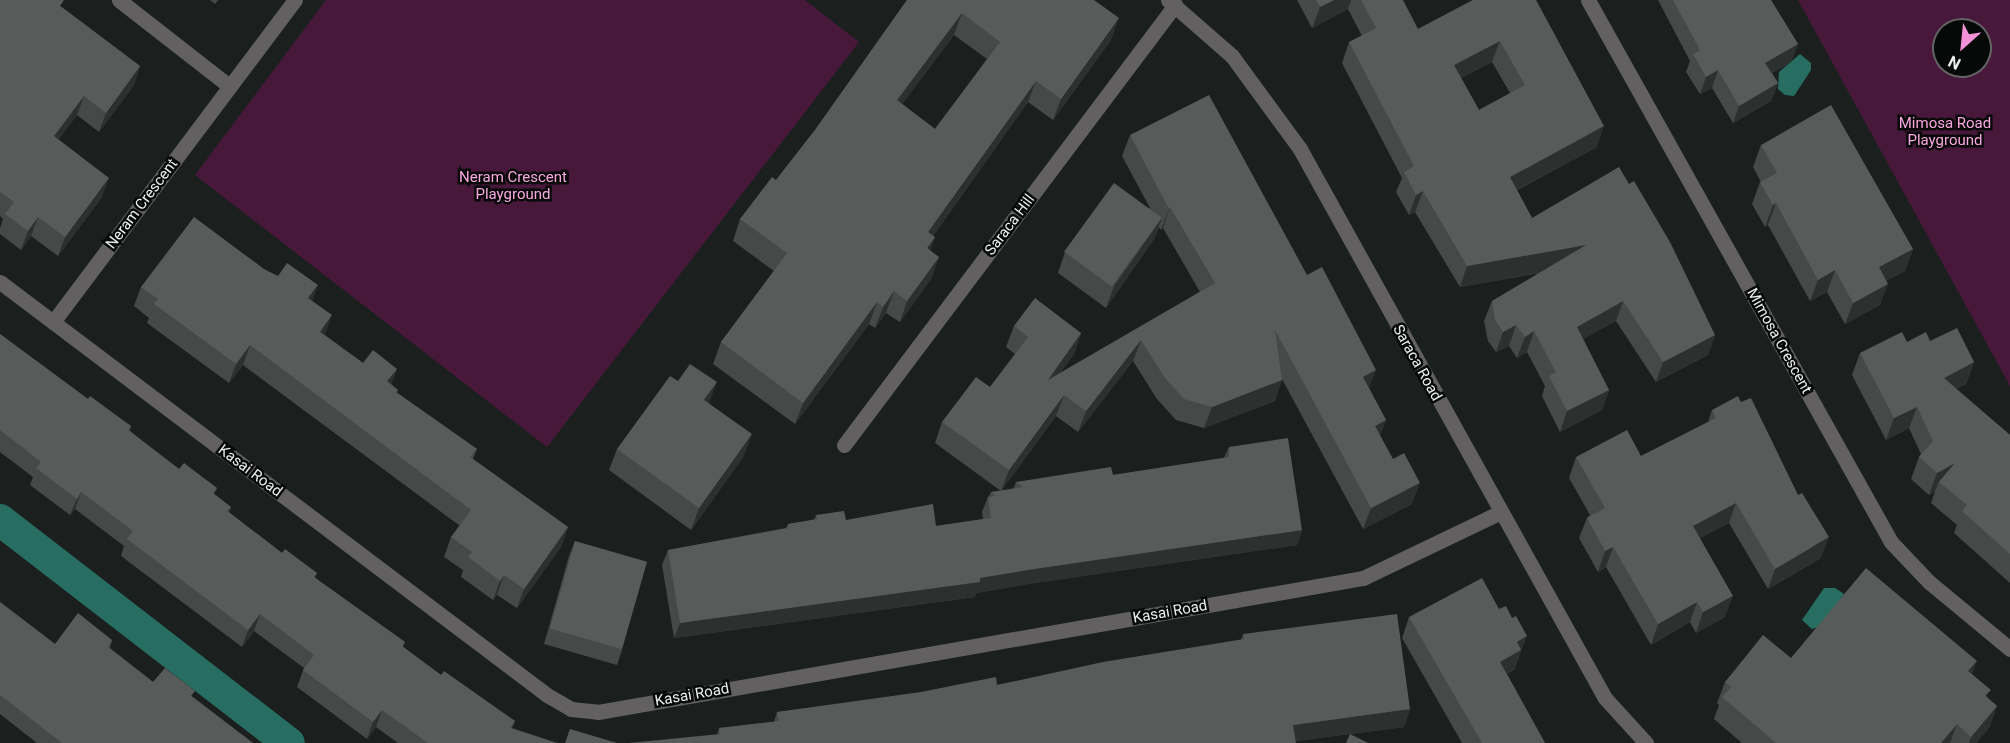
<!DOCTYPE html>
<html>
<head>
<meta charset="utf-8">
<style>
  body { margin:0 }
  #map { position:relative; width:2010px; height:743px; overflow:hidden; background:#1b201f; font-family:Roboto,sans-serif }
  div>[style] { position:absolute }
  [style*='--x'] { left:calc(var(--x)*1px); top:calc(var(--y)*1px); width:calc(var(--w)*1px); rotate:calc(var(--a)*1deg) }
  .green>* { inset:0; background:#48183b }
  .water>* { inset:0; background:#276d61 }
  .canal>* { height:32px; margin:-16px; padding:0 16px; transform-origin:16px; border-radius:16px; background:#276d61 }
  .minor>* { height:15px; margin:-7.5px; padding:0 7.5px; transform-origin:7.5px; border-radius:7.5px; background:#626061 }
  .tertiary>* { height:15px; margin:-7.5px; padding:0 7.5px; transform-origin:7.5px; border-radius:7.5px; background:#626061 }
  .wall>* { inset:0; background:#454948 }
  .shaded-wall>* { inset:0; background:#2c3130 }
  .building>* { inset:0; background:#575b5a; transform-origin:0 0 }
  span { translate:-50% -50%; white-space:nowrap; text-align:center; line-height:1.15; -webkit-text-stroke:5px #070909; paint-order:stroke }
  .park-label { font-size:15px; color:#faa7e0 }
  .street-label { font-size:15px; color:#ecefee }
  .north { position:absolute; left:1932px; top:18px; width:60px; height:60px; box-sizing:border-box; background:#070909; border:2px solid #636565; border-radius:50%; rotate:207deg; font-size:16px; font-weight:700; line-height:24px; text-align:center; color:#ecefee }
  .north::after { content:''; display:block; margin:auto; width:21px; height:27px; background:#f391d6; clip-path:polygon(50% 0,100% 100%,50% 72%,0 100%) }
</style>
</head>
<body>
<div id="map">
  <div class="green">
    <i style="clip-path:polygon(326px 0,805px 0,859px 42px,547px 447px,195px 175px)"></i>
    <i style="clip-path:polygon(evenodd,1798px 0,2010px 0,2010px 386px,1798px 0,1944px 30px,1980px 30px,1980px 66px,1944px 66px,1944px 30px)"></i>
  </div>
  <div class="water">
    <i style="clip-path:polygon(1800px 54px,1811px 63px,1811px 70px,1794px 96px,1785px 95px,1778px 89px,1779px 72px)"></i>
    <i style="clip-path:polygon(1824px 588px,1835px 588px,1844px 594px,1824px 625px,1812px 629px,1802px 620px)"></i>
  </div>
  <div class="canal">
    <i style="--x:0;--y:520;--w:365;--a:37.7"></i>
  </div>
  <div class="minor">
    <i style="--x:119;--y:0;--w:140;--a:38"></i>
    <i style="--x:1588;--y:0;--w:621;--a:60.79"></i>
    <i style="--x:1891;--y:542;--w:55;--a:46.5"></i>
    <i style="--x:1929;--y:582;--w:105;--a:39.6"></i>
    <i style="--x:0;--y:282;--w:685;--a:37.05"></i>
    <i style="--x:547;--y:695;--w:28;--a:30"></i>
    <i style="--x:571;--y:709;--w:27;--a:6"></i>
    <i style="--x:598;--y:712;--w:777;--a:-9.94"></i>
    <i style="--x:1363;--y:578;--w:153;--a:-25.6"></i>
    <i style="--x:53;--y:322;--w:403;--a:-53.1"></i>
    <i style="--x:844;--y:445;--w:551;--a:-53.05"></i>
  </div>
  <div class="tertiary">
    <i style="--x:1168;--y:0;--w:85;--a:41.2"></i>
    <i style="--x:1232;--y:56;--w:115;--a:53.8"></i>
    <i style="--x:1300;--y:149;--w:628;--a:60.95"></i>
    <i style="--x:1605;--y:698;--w:61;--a:47.7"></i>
  </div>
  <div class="wall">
    <i style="clip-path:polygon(0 0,62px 7px,140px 66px,134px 85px,99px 132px,77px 115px,58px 140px,102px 197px,58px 256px,31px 236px,21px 250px,0 234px,0 228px,3px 219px,0 216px)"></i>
    <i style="clip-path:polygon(210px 0,218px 0,215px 4px)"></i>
    <i style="clip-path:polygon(evenodd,907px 0,1111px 40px,1053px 120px,1028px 102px,933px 236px,935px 237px,930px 251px,939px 257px,931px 279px,900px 322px,886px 313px,875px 328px,869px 324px,795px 424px,713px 364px,721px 342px,774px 271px,733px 241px,740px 219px,776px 180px,815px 130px,907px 0,954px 35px,987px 59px,935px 129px,902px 104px,954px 35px)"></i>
    <i style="clip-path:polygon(evenodd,1297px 0,1398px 0,1418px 29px,1473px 0,1597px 147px,1517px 190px,1532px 218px,1715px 335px,1708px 355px,1656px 382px,1616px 321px,1583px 339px,1609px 390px,1602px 410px,1560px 432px,1542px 396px,1545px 386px,1527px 352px,1517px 358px,1509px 346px,1496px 352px,1488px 341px,1484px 321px,1492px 301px,1540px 273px,1460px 287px,1415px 212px,1409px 215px,1396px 192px,1402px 178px,1342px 63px,1349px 42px,1362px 36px,1348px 9px,1312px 28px,1297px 0,1492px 62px,1510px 93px,1479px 110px,1461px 78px,1492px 62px)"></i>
    <i style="clip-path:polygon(1658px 0,1771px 0,1798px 44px,1791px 62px,1772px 73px,1778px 83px,1771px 101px,1733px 123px,1712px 88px,1700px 94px,1686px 72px,1690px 61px)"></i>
    <i style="clip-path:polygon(1130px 135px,1369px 388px,1386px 420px,1380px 435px,1412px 504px,1363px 529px,1282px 379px,1275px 401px,1204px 428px,1176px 420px,1157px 399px,1133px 361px,1078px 432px,1056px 416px,1001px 491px,1013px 489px,1016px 482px,1113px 475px,1224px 458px,1229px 447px,1302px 530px,1297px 545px,1028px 584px,976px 593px,975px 597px,674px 638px,662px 565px,668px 550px,786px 528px,788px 524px,814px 520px,816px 515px,846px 520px,936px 526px,983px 519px,982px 512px,988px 497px,989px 496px,991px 492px,1001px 491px,935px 443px,942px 422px,990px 387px,1015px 354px,1006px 347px,1014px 326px,1081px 333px,1074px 354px,1060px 373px,1200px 292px,1163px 228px,1161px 230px,1159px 227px,1154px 239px,1106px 308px,1058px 273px,1065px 252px,1150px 208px,1122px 156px)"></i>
    <i style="clip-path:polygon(1761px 145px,1913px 249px,1905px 271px,1886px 281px,1880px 305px,1845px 324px,1827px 292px,1810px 301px,1768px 225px,1765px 227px,1752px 204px,1760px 182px,1761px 182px,1753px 167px)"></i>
    <i style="clip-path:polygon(264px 269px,312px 301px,325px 335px,363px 363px,397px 369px,391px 384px,398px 390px,397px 393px,477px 449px,473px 459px,568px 527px,561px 547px,517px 608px,497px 595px,493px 600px,461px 577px,463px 570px,444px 557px,451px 537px,460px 526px,243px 365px,229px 383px,147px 323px,149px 318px,134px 306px,141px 287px)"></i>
    <i style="clip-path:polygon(0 334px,88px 399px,131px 426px,130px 431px,179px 469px,217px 488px,214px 494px,231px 507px,229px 512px,282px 553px,317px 573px,315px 578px,405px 642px,403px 647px,441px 675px,515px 721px,512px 728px,557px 743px,398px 743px,376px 727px,367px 739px,297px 687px,304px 668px,254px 631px,242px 647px,121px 556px,124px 546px,75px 509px,70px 515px,30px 485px,33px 477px,0 452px)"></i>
    <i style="clip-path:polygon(1930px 341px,1974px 362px,1966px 384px,1956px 389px,2010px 435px,2010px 583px,1954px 533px,1957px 525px,1931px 503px,1935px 491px,1929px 495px,1911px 479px,1919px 457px,1921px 454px,1909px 428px,1886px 440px,1852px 375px,1860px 353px,1907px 342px)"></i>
    <i style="clip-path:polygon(709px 403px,744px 456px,691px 530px,609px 470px,617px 449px)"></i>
    <i style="clip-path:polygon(1712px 410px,1821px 558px,1768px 589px,1729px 523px,1700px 538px,1725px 617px,1696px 633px,1690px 622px,1651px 645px,1606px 567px,1598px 572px,1579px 538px,1587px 518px,1590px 515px,1569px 478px,1576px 457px,1641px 456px,1708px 422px)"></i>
    <i style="clip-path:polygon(575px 541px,622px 650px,617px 665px,544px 644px,569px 556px)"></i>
    <i style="clip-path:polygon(0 602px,55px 644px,112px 640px,110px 648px,153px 682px,193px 697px,253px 743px,37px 743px,0 714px)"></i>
    <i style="clip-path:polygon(1409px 617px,1520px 657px,1519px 657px,1514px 670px,1507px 674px,1545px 743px,1462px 743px,1402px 638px)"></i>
    <i style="clip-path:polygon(1243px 634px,1410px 709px,1404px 727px,1296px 741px,717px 735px,719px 728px,774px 722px,777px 712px,997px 685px,1241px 640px)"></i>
    <i style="clip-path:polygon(1791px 658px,1972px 674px,1988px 698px,1997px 706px,1989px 728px,1976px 743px,1742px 743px,1714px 719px,1719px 705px,1717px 703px,1725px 682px)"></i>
  </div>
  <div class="shaded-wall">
    <i style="clip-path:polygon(1334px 0,1351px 0,1348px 9px,1312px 28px,1320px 7px)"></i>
    <i style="clip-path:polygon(962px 13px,954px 35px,889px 122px,897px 100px)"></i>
    <i style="clip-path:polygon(1119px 18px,1111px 40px,1053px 120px,1061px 99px)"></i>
    <i style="clip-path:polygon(1500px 41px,1492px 62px,1446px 86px,1454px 65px)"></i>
    <i style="clip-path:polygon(1798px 44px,1791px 62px,1759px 80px,1765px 63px)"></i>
    <i style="clip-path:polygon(140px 66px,134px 85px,99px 132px,106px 113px)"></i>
    <i style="clip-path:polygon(1718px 70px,1712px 88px,1700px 94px,1706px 77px)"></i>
    <i style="clip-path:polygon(1036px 81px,1028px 102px,920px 254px,928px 232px)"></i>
    <i style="clip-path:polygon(1778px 83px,1771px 101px,1733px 123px,1739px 106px)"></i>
    <i style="clip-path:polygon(84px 96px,77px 115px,47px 155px,54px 136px)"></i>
    <i style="clip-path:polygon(1604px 126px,1597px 147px,1503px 197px,1510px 177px)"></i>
    <i style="clip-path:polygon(109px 178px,102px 197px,58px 256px,65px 237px)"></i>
    <i style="clip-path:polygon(1423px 191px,1415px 212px,1409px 215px,1416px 195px)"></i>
    <i style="clip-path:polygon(1776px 203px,1768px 225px,1765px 227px,1773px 205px)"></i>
    <i style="clip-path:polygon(1170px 207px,1163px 228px,1161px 230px,1169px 209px)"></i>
    <i style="clip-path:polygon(38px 217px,31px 236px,21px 250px,28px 231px)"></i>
    <i style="clip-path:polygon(1162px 218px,1154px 239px,1106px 308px,1114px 286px)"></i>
    <i style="clip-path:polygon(935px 237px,927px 259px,927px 248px)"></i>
    <i style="clip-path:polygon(1586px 245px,1578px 266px,1460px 287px,1467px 266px)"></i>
    <i style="clip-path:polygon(1913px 249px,1905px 271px,1871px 289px,1879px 267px)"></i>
    <i style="clip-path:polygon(939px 257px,931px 279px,900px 322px,907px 301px)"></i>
    <i style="clip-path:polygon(1835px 270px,1827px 292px,1810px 301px,1818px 280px)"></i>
    <i style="clip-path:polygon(1888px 284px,1880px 305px,1845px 324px,1853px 303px)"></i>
    <i style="clip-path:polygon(318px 285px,311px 305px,308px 298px)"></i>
    <i style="clip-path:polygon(894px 291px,886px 313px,875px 328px,883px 307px)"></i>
    <i style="clip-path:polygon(1623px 301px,1616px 321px,1569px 347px,1577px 327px)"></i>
    <i style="clip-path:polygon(877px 302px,869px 324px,795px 424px,803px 403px)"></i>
    <i style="clip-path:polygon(332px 315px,325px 335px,313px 351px,320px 332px)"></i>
    <i style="clip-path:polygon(1516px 325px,1509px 346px,1496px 352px,1503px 332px)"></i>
    <i style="clip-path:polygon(1534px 331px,1527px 352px,1517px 358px,1525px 337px)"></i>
    <i style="clip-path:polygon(1081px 333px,1074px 354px,1040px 401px,1048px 380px)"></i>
    <i style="clip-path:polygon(1715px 335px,1708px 355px,1656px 382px,1663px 362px)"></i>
    <i style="clip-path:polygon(1141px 340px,1133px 361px,1078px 432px,1086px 411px)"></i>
    <i style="clip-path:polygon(250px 345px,243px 365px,229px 383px,236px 364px)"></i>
    <i style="clip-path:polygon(1974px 362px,1966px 384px,1936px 400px,1944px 378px)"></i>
    <i style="clip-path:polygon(397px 369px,390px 388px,387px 381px)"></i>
    <i style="clip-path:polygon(1376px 370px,1368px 391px,1363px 377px)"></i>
    <i style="clip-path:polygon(1282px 380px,1275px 401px,1204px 428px,1212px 407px)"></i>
    <i style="clip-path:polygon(717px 382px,709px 404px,704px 400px)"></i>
    <i style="clip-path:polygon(1609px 390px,1602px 410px,1560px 432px,1567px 411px)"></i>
    <i style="clip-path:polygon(1064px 395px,1056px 416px,1001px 491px,1009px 470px)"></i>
    <i style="clip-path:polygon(1917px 407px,1909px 428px,1886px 440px,1894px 418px)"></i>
    <i style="clip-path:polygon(1386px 420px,1378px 441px,1375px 426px)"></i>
    <i style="clip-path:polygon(752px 434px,744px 456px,691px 530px,699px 508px)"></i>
    <i style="clip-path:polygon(1955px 463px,1939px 482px,1935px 491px,1929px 495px,1937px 473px)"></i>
    <i style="clip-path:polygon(1420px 483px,1412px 504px,1363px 529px,1371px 508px)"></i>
    <i style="clip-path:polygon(81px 492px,75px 509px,70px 515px,77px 499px)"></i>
    <i style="clip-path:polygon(1736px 503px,1729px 523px,1686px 546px,1693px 526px)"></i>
    <i style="clip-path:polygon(568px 527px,561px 547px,517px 608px,524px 589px)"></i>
    <i style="clip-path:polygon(1302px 530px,1297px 545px,1028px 584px,976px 593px,975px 597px,674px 638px,680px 623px,1034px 569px)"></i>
    <i style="clip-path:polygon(1829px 537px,1821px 558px,1768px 589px,1775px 569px)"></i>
    <i style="clip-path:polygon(1613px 547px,1606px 567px,1598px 572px,1605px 551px)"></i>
    <i style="clip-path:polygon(504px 575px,497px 595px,493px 600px,500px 581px)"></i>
    <i style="clip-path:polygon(1733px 596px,1725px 617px,1696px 633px,1703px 612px)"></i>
    <i style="clip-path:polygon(1697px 602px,1690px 622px,1651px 645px,1658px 624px)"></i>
    <i style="clip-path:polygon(260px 614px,254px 631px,242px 647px,248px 630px)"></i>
    <i style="clip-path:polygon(1527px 636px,1514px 670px,1492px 682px,1500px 662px,1517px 642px)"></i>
    <i style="clip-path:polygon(1977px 661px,1969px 683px,1968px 671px)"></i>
    <i style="clip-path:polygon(1997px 706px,1989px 728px,1976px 743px,1969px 743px,1971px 737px)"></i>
    <i style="clip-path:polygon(1410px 709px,1404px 727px,1287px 742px,1293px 725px)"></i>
    <i style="clip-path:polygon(382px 710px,376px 727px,367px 739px,373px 722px)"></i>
    <i style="clip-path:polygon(1957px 724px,1950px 743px,1941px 743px)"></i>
  </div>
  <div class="building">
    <i style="clip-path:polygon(0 0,64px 0,60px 6px,140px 66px,106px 113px,84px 96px,54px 136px,109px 178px,65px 237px,38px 217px,28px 231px,5px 214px,14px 202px,0 192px)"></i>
    <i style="clip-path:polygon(evenodd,907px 0,1094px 0,1119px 18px,1061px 99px,1036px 81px,928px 232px,935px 237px,927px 248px,939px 257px,907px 301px,894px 291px,883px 307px,877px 302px,803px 403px,721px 342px,787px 253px,740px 219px,772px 177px,776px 180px,815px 130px,907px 0,962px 13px,1000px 42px,935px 129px,897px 100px,962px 13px)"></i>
    <i style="clip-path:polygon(1316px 0,1334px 0,1320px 7px)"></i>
    <i style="clip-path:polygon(evenodd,1361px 0,1403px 0,1418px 29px,1473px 0,1536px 0,1604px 126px,1510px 177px,1532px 218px,1619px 167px,1629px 184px,1634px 181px,1670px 242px,1715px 335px,1663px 362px,1623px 301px,1577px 327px,1609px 390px,1567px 411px,1549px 376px,1556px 372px,1534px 331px,1525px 337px,1516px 325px,1503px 332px,1495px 320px,1492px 301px,1586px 245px,1467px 266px,1423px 191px,1416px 195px,1404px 172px,1414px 166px,1349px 42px,1376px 28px,1361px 0,1500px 41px,1525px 85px,1479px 110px,1454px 65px,1500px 41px)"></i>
    <i style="clip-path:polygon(1673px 0,1771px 0,1798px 44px,1765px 63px,1778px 83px,1739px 106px,1718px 70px,1706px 77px,1693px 54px,1700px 50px)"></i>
    <i style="clip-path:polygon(1209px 95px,1307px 275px,1322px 267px,1376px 370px,1363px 377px,1386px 420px,1375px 426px,1393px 459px,1404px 453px,1420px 483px,1371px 508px,1275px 330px,1282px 380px,1212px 407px,1184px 399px,1165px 378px,1141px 340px,1086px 411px,1064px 395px,1009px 470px,942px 422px,976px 377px,990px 387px,1028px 337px,1014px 326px,1035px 298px,1081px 333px,1048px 380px,1215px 283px,1170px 207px,1169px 209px,1130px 135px)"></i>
    <i style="clip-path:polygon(1831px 105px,1913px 249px,1879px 267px,1888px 284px,1853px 303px,1835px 270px,1818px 280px,1776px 203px,1773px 205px,1760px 182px,1777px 173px,1761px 145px)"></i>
    <i style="left:1114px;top:183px;width:59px;height:85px;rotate:36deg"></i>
    <i style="clip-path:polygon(194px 217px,264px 269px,278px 276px,287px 263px,318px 285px,308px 298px,332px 315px,320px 332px,363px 363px,373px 350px,397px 369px,387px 381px,398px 390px,396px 392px,477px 449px,470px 457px,568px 527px,524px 589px,504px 575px,500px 581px,468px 557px,472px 552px,451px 537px,471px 510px,250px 345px,236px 364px,154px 304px,158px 299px,141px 287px)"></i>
    <i style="clip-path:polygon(1957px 328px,1974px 362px,1944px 378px,2010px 435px,2010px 554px,1962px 511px,1967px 505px,1939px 482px,1955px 463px,1937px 473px,1919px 457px,1933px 441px,1917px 407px,1894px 418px,1860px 353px,1902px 332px,1907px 342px,1926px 332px,1930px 341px)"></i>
    <i style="clip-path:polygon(0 334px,88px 399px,90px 396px,131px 426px,128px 430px,179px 469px,184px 463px,217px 488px,213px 493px,231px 507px,227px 511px,282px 553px,285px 549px,317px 573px,314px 577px,405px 642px,402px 646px,441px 675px,444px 671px,515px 721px,510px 728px,557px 743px,428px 743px,382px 710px,373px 722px,303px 670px,314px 655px,260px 614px,248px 630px,127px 539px,133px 531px,81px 492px,77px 499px,36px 468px,41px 462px,0 430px)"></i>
    <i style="clip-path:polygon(690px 364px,717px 382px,704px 400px,752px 434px,699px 508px,617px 449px,670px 376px,678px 381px)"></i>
    <i style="clip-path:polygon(1738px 396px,1741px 402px,1751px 398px,1798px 495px,1802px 493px,1829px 537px,1775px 569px,1736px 503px,1693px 526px,1733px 596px,1703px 612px,1697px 602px,1658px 624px,1613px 547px,1605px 551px,1587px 518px,1605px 508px,1576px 457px,1627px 430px,1641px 456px,1716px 418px,1712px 410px)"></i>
    <i style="clip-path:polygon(1288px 438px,1302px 530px,1034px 569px,980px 578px,980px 582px,680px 623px,668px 550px,788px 528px,788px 524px,817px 519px,816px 515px,844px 511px,846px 520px,933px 504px,936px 526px,991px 518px,988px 497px,995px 496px,991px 492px,1023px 487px,1016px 482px,1111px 467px,1113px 475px,1229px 457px,1229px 447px)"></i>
    <i style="left:575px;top:541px;width:75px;height:91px;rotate:16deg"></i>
    <i style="clip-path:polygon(1866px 568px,1977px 661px,1968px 671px,1991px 690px,1985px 696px,1997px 706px,1971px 737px,1957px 724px,1941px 743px,1776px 743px,1722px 697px,1731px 687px,1725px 682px,1763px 635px,1791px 658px)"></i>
    <i style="clip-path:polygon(1482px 578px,1499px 609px,1506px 606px,1512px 618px,1516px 616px,1527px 636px,1517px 642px,1521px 650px,1500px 662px,1545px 743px,1482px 743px,1409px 617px)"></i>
    <i style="clip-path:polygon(0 602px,55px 644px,78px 613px,112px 640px,108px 647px,153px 682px,165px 668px,195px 691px,191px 696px,253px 743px,62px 743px,0 695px)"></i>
    <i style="clip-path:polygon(1397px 614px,1410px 709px,1293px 725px,1296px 743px,629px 743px,720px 734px,719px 728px,779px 721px,777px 712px,921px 692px,996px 677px,997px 685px,1103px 662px,1244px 639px,1243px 634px)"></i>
    <i style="clip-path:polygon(570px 729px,617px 743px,565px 743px)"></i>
    <i style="clip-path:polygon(1350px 734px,1368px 743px,1346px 743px)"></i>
  </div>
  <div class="park-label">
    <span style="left:1945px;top:132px">Mimosa Road<br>Playground</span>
    <span style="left:513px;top:186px">Neram Crescent<br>Playground</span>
  </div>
  <div class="street-label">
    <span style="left:142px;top:204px;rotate:-53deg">Neram Crescent</span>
    <span style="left:1010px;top:225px;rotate:-53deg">Saraca Hill</span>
    <span style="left:1779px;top:341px;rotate:61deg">Mimosa Crescent</span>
    <span style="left:1417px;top:363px;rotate:61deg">Saraca Road</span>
    <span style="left:250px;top:471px;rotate:37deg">Kasai Road</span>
    <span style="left:1170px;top:612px;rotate:-10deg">Kasai Road</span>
    <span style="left:692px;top:695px;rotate:-10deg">Kasai Road</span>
  </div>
  <div class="north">N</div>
</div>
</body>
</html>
